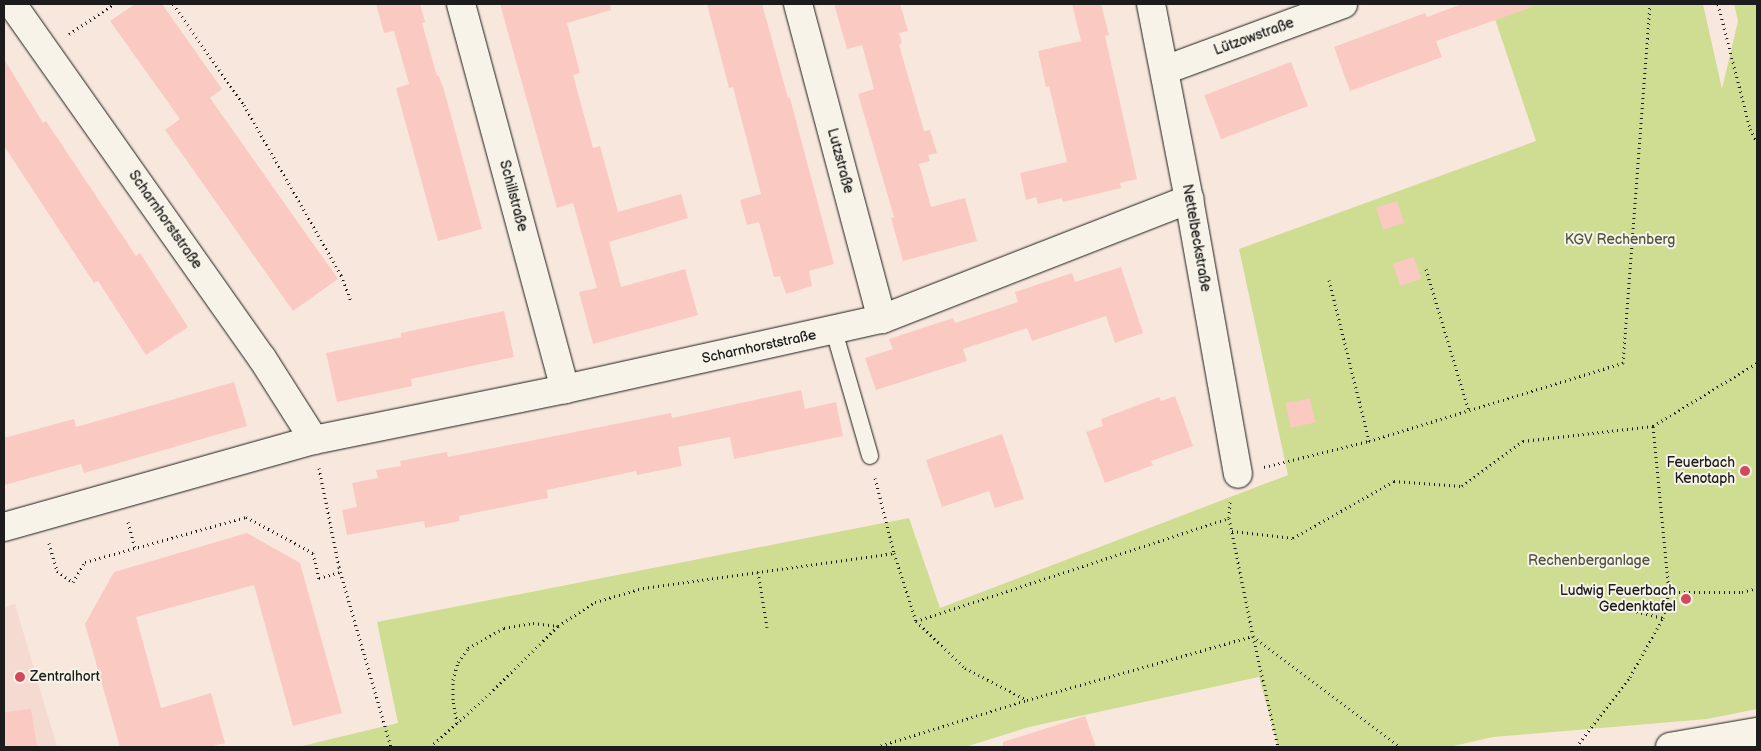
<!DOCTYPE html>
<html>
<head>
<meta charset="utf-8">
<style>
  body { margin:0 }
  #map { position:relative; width:1761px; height:751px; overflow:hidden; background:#f8e7dd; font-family:"Balsamiq Sans",sans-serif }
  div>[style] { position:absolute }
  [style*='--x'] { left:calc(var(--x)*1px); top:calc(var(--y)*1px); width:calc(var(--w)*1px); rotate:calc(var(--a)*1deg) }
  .built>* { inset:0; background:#f5dad1 }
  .green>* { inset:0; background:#cedd91 }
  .building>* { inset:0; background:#facac2; transform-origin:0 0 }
  .path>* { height:3px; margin-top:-1.5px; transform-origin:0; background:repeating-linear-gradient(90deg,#1c1c1c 0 1px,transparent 0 5px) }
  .roads { filter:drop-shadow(0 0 1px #1c1c1c) drop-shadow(0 0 1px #1c1c1c) }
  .lane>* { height:16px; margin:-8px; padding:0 8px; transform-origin:8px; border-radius:8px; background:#f7f3e8 }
  .street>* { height:28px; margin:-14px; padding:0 14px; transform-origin:14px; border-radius:14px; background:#f7f3e8 }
  .dots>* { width:14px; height:14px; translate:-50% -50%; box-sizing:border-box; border:2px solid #f7f3e8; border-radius:50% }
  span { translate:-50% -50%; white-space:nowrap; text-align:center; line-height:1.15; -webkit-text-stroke:4px #f7f3e8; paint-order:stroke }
  .street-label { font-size:14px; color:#1c1c1c }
  .park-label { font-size:14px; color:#51563f }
  .poi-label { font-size:14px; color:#1c1c1c }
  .right { translate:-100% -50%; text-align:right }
  .left { translate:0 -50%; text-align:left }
  .frame { position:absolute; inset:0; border:5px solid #1c1c1c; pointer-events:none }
</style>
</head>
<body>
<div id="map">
  <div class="built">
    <i style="clip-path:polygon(15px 604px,57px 747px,4px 747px,4px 607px)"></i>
  </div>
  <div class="green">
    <i style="clip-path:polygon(1490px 4px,1703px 4px,1722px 89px,1738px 21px,1734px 4px,1757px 4px,1757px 709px,1707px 719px,1493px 737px,1449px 747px,1278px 747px,1259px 677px,1029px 727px,965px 747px,298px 747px,398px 723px,377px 622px,909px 518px,940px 608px,1288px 475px,1239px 249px,1536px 141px)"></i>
  </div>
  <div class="building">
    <i style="clip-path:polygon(135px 4px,162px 4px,222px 89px,210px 98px,338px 279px,293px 311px,165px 130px,180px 119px,110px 21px)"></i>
    <i style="clip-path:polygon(376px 4px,420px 4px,425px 22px,422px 23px,437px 76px,439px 76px,444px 90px,482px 229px,438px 241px,396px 88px,409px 84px,394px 31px,384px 33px)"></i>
    <i style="clip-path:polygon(500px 4px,610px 4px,611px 10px,567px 23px,580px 73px,573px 75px,593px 148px,600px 146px,618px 212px,681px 194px,688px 218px,609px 242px,621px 287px,685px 269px,698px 315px,593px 344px,579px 292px,597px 288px,573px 203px,557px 208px)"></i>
    <i style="clip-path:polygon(707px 4px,762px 4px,788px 98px,790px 98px,834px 264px,809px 271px,812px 286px,786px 294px,780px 276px,774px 277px,759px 222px,747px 225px,740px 200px,761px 194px,733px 87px,729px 88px)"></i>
    <i style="clip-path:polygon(834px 4px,900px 4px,908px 31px,899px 33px,902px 43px,899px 45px,924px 131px,930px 130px,937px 153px,928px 155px,930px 161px,919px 164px,931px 207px,965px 198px,977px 241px,903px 261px,891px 218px,894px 217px,858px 94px,874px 89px,862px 45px,847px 49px)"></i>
    <i style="clip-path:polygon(1072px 4px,1101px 4px,1109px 35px,1105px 36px,1137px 179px,1120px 183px,1121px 188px,1063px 202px,1062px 198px,1038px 204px,1036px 197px,1026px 200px,1020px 173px,1067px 162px,1049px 86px,1046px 87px,1038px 51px,1081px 41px)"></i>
    <i style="clip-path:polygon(1462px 4px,1532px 4px,1532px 7px,1436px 41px,1442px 57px,1350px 91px,1334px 47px,1425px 13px,1427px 17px)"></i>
    <i style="clip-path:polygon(4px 59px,43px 123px,46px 121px,136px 256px,140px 253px,188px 327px,146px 355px,98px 281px,94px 283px,4px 146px)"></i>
    <i style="left:1291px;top:62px;width:47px;height:93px;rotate:69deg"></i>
    <i style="left:1397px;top:201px;width:23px;height:22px;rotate:72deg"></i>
    <i style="left:1414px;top:257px;width:23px;height:22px;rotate:72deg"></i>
    <i style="clip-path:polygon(1121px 267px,1143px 333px,1115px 343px,1106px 316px,1032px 341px,1027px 328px,963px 349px,967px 361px,876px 390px,865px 358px,893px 349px,889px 339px,953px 318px,955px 323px,1018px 302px,1015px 292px,1072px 273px,1075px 282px)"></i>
    <i style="clip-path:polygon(504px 311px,514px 357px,411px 379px,412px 386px,337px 402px,326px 353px,401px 337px,401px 333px)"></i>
    <i style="clip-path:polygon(234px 382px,247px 426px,84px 473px,81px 464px,4px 485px,4px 438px,74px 419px,76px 427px)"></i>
    <i style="clip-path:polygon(801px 390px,805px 409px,836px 402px,843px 436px,734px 459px,730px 437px,678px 447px,682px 466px,637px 475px,636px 471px,547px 490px,548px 498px,459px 516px,460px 521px,425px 528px,424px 521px,347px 535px,342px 510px,357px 507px,352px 483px,378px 478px,376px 470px,401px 466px,400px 461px,447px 452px,448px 457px,671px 413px,672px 418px)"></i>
    <i style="clip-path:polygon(1175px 396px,1193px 446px,1151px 461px,1153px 465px,1105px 483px,1086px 432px,1103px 426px,1101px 419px,1159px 397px,1161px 401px)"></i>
    <i style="left:1310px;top:398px;width:25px;height:25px;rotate:78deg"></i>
    <i style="clip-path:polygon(1002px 434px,1024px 499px,995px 508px,989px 491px,942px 507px,926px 460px)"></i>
    <i style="clip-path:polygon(247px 533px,300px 563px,342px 713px,293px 726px,254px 585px,136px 617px,161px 708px,211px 693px,225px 743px,209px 747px,120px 747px,85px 624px,114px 572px)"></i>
    <i style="clip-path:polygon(31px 709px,37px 747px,4px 747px,4px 712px)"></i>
    <i style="clip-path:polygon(1085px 716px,1096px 747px,1003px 747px,1003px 742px)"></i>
  </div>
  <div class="path">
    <i style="--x:173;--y:4;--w:123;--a:54.9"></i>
    <i style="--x:244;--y:105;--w:196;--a:60.3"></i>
    <i style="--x:341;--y:275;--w:28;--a:69"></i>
    <i style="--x:1718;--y:4;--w:129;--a:75.6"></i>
    <i style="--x:1750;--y:129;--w:15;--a:62"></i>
    <i style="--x:69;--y:34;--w:54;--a:-33.7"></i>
    <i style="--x:1426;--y:269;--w:148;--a:73.2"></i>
    <i style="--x:1329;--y:280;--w:166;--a:76"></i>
    <i style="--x:1264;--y:467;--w:108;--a:-13.9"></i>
    <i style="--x:1369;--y:441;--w:266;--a:-17.1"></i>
    <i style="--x:1623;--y:363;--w:360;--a:-85.7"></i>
    <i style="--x:319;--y:468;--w:101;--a:78.6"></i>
    <i style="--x:339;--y:567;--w:187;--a:73.9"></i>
    <i style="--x:875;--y:478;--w:77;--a:75.8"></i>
    <i style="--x:894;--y:553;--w:71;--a:72.1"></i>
    <i style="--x:916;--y:621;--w:68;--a:43.8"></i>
    <i style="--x:965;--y:668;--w:70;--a:27.3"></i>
    <i style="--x:1230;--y:502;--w:16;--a:94"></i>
    <i style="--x:1229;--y:518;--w:120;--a:78.5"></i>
    <i style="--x:1253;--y:636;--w:185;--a:36.9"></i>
    <i style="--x:128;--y:522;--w:27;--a:75"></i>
    <i style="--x:1232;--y:531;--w:61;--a:6.5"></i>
    <i style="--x:1293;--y:538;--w:116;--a:-29.4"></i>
    <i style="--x:1394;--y:481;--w:68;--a:4.2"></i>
    <i style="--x:1462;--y:486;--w:76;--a:-36.4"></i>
    <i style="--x:1523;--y:441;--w:131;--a:-6.6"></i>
    <i style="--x:1653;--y:426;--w:122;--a:-31.2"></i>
    <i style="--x:49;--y:543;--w:29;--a:74"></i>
    <i style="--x:57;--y:571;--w:19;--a:35"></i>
    <i style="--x:73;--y:582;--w:23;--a:-59"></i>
    <i style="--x:85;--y:562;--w:167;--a:-15.6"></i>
    <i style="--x:246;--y:517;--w:76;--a:28.2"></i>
    <i style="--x:313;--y:553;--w:26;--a:77"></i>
    <i style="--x:319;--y:578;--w:22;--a:-16"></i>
    <i style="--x:758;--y:572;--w:56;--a:80.7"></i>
    <i style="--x:1669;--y:592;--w:73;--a:0"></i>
    <i style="--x:1742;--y:592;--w:16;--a:-15"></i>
    <i style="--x:1627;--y:609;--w:37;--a:14"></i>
    <i style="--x:916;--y:621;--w:330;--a:-18.2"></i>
    <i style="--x:457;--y:723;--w:23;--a:-100"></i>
    <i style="--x:453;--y:700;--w:20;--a:-90"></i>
    <i style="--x:453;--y:680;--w:19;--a:-74"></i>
    <i style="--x:458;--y:662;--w:17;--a:-54"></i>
    <i style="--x:468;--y:648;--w:41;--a:-29.1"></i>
    <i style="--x:504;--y:628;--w:29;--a:-10"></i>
    <i style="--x:533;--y:623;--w:25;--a:7"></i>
    <i style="--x:430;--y:747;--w:75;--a:-41.8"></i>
    <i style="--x:486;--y:697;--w:101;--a:-44.6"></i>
    <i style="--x:558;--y:626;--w:44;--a:-33"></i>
    <i style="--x:595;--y:602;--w:50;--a:-16.3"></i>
    <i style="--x:643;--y:588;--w:253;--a:-7.9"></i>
    <i style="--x:876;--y:747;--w:158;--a:-17.3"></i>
    <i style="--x:1027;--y:700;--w:235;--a:-15.8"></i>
    <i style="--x:1253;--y:636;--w:114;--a:77.3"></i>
    <i style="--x:1576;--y:747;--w:88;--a:-52.4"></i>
    <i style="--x:1630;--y:677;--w:68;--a:-60.8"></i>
    <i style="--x:1663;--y:618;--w:27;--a:-77"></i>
    <i style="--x:1669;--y:592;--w:167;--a:-95.5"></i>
  </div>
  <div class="roads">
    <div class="lane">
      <i style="--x:834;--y:331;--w:130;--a:73.9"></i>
    </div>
    <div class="street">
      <i style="--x:12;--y:4;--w:433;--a:54.8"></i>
      <i style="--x:262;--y:358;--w:97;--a:57.6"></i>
      <i style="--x:461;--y:4;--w:399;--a:74.9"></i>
      <i style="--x:798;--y:4;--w:326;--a:75.1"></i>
      <i style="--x:1151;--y:4;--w:199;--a:79"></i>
      <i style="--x:1189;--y:199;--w:279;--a:79.9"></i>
      <i style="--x:1165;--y:70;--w:190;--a:-20.3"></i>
      <i style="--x:4;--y:527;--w:322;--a:-15.7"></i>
      <i style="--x:314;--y:440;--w:256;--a:-11.5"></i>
      <i style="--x:565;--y:389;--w:325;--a:-12.5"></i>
      <i style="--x:882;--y:319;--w:330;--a:-21.3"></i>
      <i style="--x:1670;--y:747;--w:88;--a:-9.8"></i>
    </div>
  </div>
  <div class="dots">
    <i style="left:1745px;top:471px;background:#d1495b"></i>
    <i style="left:1686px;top:599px;background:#d1495b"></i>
    <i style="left:20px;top:677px;background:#d1495b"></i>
  </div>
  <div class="street-label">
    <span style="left:1254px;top:37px;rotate:-20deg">Lützowstraße</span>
    <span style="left:840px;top:161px;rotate:75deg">Lutzstraße</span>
    <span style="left:513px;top:196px;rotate:75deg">Schillstraße</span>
    <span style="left:165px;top:220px;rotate:55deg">Scharnhorststraße</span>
    <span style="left:1196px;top:238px;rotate:80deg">Nettelbeckstraße</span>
    <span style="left:759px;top:347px;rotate:-12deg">Scharnhorststraße</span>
  </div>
  <div class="park-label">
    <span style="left:1620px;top:240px">KGV Rechenberg</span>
    <span style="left:1589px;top:561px">Rechenberganlage</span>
  </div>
  <div class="poi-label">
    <span class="right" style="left:1735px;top:471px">Feuerbach<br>Kenotaph</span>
    <span class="right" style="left:1676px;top:599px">Ludwig Feuerbach<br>Gedenktafel</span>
    <span class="left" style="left:30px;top:677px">Zentralhort</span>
  </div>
  <div class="frame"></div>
</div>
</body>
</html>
